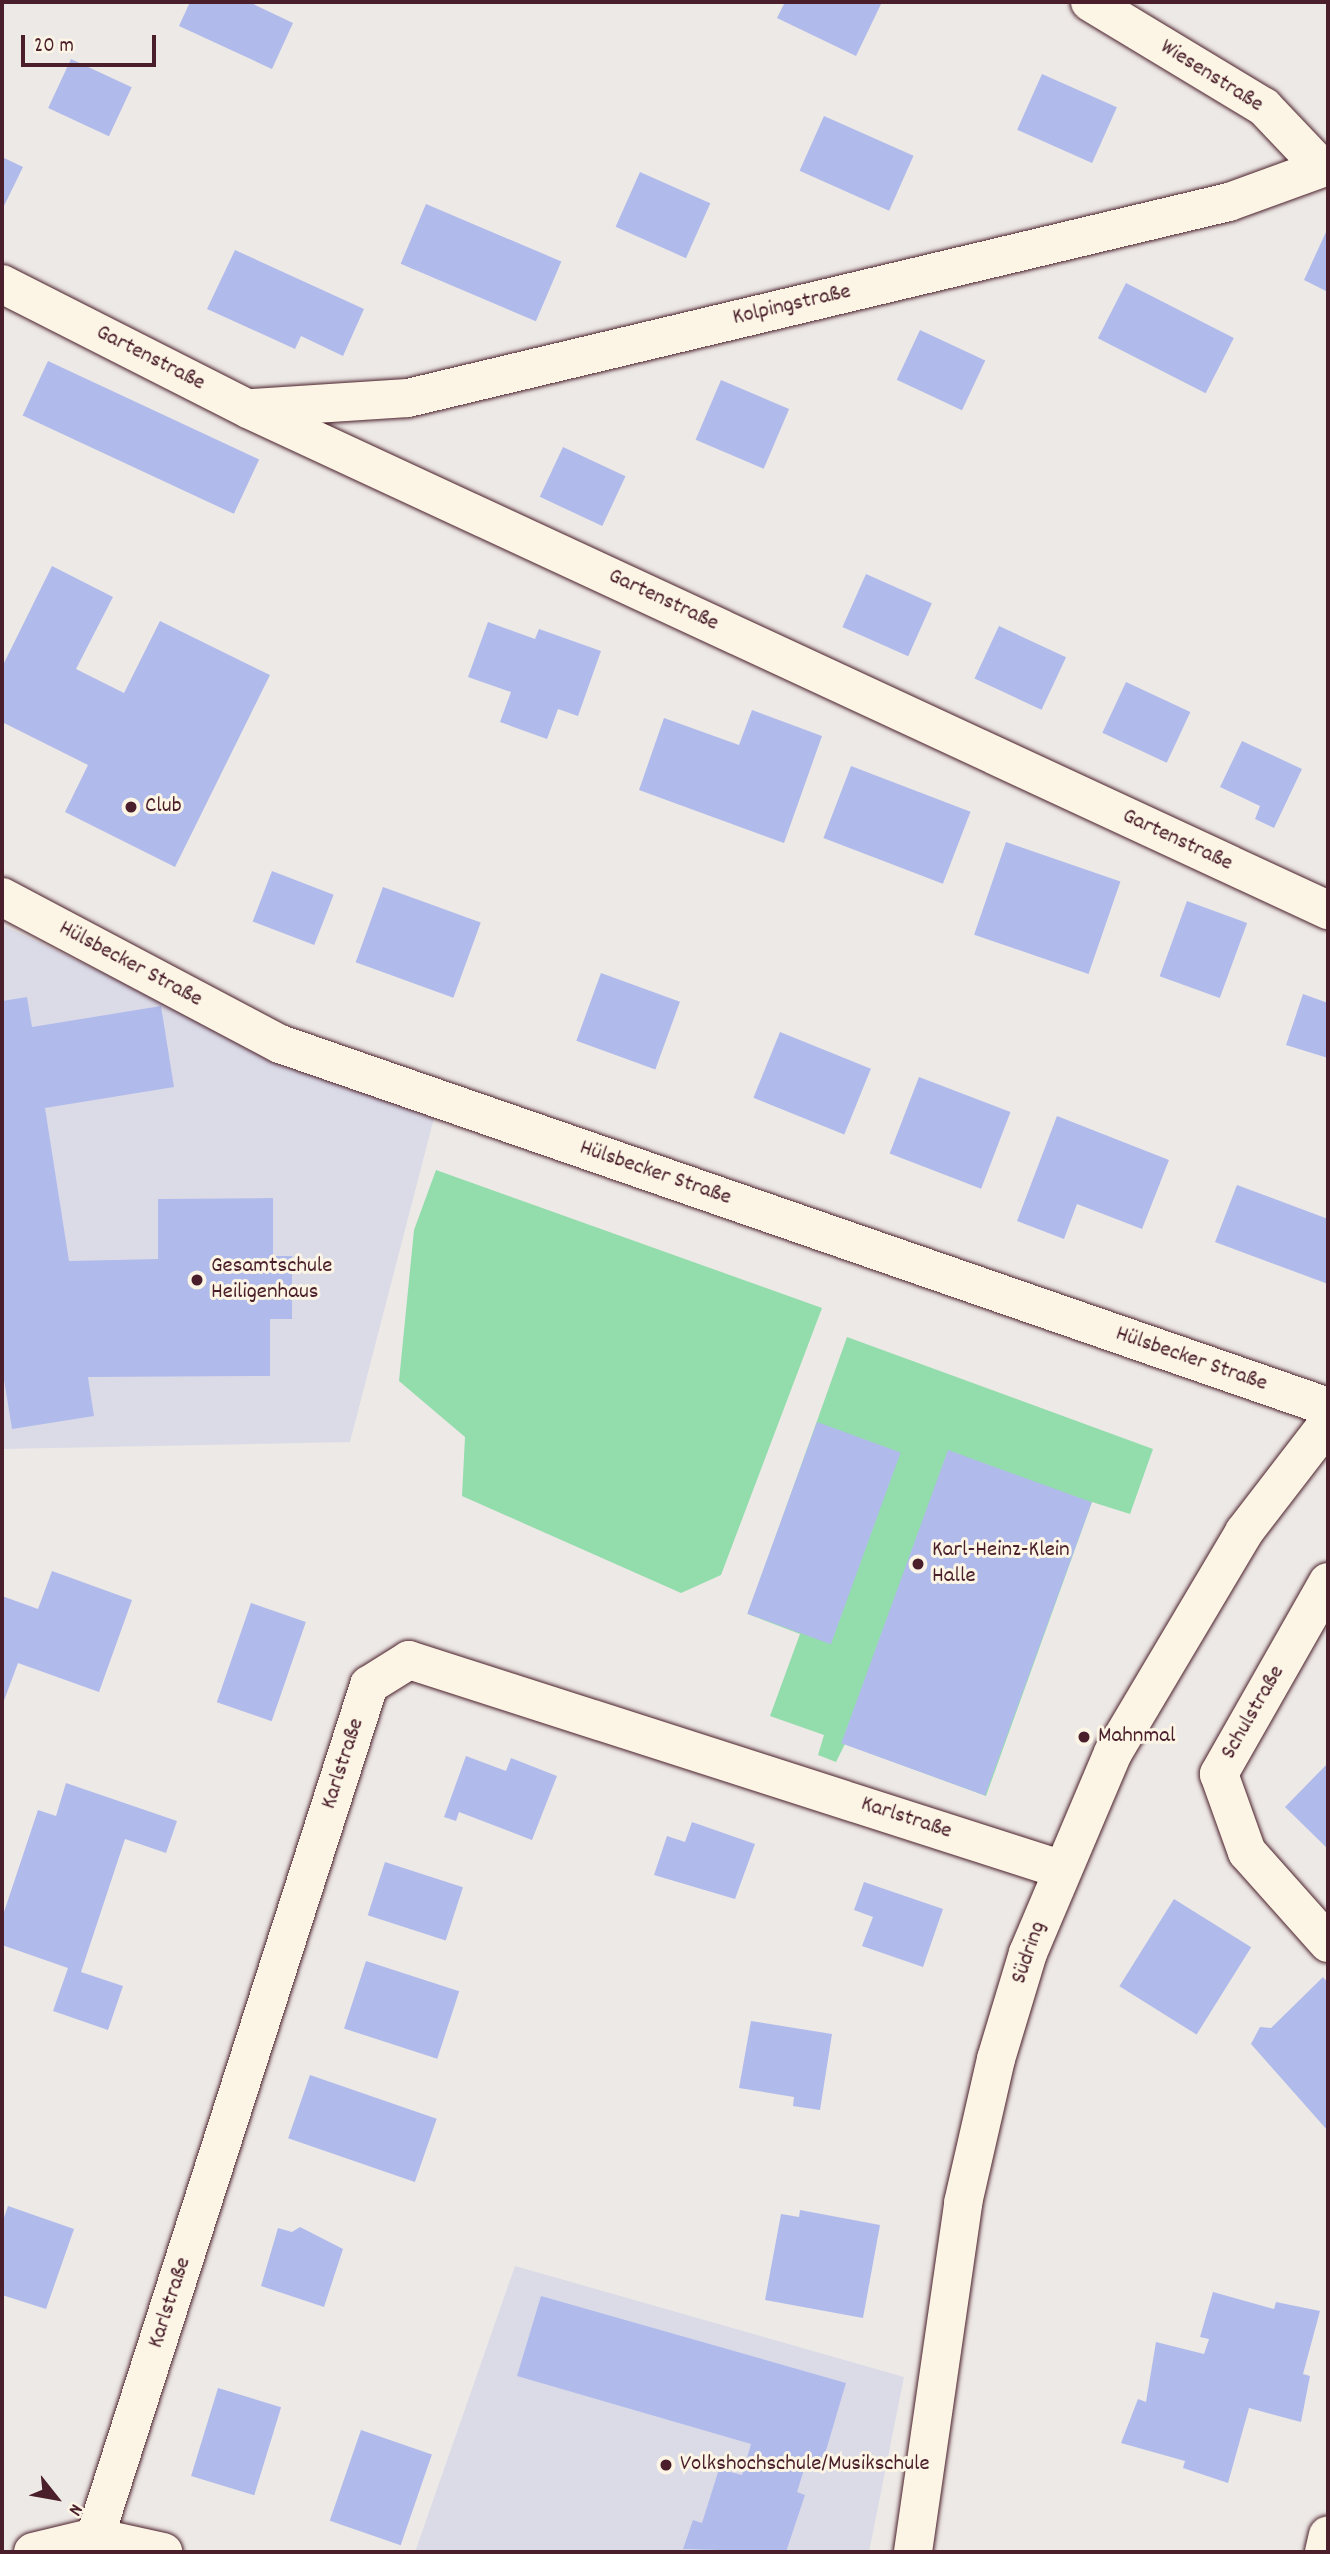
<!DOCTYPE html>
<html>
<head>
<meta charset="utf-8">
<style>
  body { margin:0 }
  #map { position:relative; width:1330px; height:2554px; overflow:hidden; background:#ede9e6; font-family:Dekko,sans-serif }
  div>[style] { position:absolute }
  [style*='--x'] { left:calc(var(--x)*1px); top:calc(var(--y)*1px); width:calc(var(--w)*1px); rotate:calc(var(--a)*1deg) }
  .built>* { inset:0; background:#dbdbe8 }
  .green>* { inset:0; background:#93dcac }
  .building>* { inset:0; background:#b1bbeb; transform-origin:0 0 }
  .roads { filter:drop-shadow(0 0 2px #4a1f2b) drop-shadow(0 0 2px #4a1f2b) }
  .minor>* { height:38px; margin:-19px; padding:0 19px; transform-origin:19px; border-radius:19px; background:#fcf5e5 }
  .dots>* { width:19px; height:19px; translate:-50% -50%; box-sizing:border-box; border:4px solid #fcf5e5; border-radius:50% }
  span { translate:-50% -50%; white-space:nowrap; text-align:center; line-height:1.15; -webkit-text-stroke:6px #fcf5e5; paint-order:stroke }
  .street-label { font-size:23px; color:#4a1f2b }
  .poi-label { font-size:23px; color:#4a1f2b }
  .left { translate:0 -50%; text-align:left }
  .frame { position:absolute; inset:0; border:4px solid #4a1f2b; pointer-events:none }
  .north { position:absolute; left:21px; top:2463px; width:70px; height:70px; -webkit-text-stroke:5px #fcf5e5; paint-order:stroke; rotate:121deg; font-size:19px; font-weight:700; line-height:28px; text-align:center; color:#4a1f2b }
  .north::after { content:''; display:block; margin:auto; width:24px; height:32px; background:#4a1f2b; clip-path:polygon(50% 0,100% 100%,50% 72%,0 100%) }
  .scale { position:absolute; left:21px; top:35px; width:135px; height:32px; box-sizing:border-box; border:4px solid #4a1f2b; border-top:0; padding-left:9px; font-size:21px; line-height:24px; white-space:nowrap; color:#4a1f2b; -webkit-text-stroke:5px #fcf5e5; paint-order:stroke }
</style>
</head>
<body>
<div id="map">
  <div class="built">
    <i style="clip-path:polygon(2px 925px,245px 1040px,434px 1118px,350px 1442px,2px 1449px)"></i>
    <i style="clip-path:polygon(515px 2266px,904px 2377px,869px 2552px,415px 2552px)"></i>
  </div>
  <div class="green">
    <i style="clip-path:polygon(436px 1170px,822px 1308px,721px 1575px,681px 1593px,462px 1496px,465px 1437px,399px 1381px,414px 1230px)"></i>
    <i style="clip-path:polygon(847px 1337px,1153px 1449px,1130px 1514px,1092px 1502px,986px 1796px,845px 1744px,836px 1762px,818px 1755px,824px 1735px,770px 1716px,800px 1634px,748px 1614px)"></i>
  </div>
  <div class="building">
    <i style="clip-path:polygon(190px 2px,249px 2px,293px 23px,272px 69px,179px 26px)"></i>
    <i style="clip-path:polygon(785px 2px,882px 2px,856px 56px,777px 18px)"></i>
    <i style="left:71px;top:59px;width:67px;height:54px;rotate:25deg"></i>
    <i style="left:1042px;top:74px;width:82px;height:61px;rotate:24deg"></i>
    <i style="left:824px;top:116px;width:98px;height:60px;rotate:24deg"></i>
    <i style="clip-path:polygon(2px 157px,23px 167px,2px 210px)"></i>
    <i style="left:640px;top:172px;width:77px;height:60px;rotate:24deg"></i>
    <i style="left:426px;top:204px;width:147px;height:65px;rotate:23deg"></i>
    <i style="clip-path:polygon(1326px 232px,1328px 233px,1328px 292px,1304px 280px)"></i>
    <i style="clip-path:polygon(235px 250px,364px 309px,343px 356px,301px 336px,295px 349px,207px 309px)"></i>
    <i style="left:1126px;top:283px;width:121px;height:62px;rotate:27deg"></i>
    <i style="left:920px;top:330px;width:72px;height:55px;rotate:25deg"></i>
    <i style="left:48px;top:361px;width:233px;height:60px;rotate:25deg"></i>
    <i style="left:721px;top:380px;width:74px;height:65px;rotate:23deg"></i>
    <i style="left:563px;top:447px;width:69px;height:55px;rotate:25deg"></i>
    <i style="clip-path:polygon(52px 566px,113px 597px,76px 669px,124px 693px,160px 621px,270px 675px,175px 867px,65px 812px,88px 765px,2px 722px,2px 667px)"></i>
    <i style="left:866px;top:574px;width:72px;height:58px;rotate:24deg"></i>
    <i style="clip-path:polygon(488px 622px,535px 639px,539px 629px,601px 651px,578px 716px,558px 709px,547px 739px,500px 722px,511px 692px,468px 677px)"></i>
    <i style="left:999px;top:626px;width:74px;height:58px;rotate:25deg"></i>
    <i style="left:1126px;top:682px;width:71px;height:56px;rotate:25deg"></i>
    <i style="clip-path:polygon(752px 710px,822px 736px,784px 843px,639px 790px,664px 718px,739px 745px)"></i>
    <i style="clip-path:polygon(1242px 741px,1302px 769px,1274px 828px,1255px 819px,1260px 806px,1220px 787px)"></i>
    <i style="left:851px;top:766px;width:128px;height:77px;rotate:21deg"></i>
    <i style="left:1006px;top:842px;width:121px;height:98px;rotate:19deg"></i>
    <i style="left:272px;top:871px;width:66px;height:54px;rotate:21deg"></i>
    <i style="left:383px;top:887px;width:104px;height:80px;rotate:20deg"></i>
    <i style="left:1187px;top:901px;width:64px;height:80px;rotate:20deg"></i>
    <i style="left:601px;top:973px;width:84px;height:72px;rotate:20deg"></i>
    <i style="clip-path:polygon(1303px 994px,1328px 1003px,1328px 1058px,1286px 1045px)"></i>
    <i style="clip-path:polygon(27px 997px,32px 1027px,161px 1006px,174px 1087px,45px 1108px,69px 1261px,158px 1259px,158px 1199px,273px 1198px,273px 1256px,292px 1256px,292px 1319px,270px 1319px,270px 1376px,88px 1377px,94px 1416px,12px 1429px,2px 1367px,2px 1001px)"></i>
    <i style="left:780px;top:1032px;width:98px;height:71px;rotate:22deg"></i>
    <i style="left:919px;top:1077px;width:98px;height:82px;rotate:21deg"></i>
    <i style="clip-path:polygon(1057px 1116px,1169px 1160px,1142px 1229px,1077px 1204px,1064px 1239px,1017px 1221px)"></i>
    <i style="clip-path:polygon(1237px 1185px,1328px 1219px,1328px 1284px,1215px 1242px)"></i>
    <i style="left:817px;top:1422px;width:89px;height:204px;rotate:20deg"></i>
    <i style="left:948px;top:1450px;width:153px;height:312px;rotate:20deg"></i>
    <i style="clip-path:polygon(52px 1571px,132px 1600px,99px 1692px,18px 1663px,2px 1706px,2px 1596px,38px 1609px)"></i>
    <i style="left:251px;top:1603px;width:58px;height:105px;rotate:19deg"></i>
    <i style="clip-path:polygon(466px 1756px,506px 1771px,511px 1758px,557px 1776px,532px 1840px,459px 1812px,456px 1821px,444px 1817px)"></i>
    <i style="clip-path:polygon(1328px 1763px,1328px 1849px,1285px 1807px)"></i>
    <i style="clip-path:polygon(66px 1783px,177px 1821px,166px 1853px,125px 1839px,81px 1972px,123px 1986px,108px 2030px,53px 2011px,68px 1968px,2px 1945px,2px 1918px,38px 1810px,56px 1816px)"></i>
    <i style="clip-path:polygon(692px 1822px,755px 1844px,735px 1899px,654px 1875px,667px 1836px,685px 1842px)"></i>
    <i style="left:385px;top:1862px;width:82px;height:56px;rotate:18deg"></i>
    <i style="clip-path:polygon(864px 1882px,943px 1909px,923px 1967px,862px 1946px,873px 1917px,854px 1910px)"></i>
    <i style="left:1174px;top:1899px;width:91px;height:103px;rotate:32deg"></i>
    <i style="left:366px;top:1961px;width:98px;height:71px;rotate:18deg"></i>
    <i style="clip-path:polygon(1323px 1977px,1328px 1983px,1328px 2131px,1251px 2044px,1260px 2027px,1271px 2028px)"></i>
    <i style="clip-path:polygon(751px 2021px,832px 2034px,820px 2110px,793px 2106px,794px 2097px,739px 2088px)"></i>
    <i style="left:310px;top:2075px;width:134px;height:67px;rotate:19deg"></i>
    <i style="clip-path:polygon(8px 2206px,74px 2229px,46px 2309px,2px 2295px,2px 2223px)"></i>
    <i style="clip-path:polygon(800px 2210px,880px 2225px,863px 2318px,765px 2300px,781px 2214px,799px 2217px)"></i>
    <i style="clip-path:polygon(300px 2227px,343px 2249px,324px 2307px,261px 2286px,278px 2228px,292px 2232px)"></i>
    <i style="clip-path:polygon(1213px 2292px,1274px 2309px,1276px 2302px,1320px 2311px,1303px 2374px,1310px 2376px,1301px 2422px,1249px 2408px,1228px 2483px,1183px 2468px,1185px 2461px,1121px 2443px,1138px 2399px,1146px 2402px,1156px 2342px,1204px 2354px,1209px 2339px,1200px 2337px)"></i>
    <i style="clip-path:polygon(541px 2296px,846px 2383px,822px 2464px,807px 2460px,797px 2492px,805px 2495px,786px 2552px,683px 2549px,693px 2520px,702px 2523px,719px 2469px,742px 2475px,751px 2444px,517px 2376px)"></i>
    <i style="left:218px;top:2388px;width:66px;height:92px;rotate:17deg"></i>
    <i style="left:361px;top:2430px;width:75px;height:96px;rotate:19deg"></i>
  </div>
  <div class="roads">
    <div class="minor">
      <i style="--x:1090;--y:2;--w:203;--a:31.1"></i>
      <i style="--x:1264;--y:107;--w:81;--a:46.5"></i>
      <i style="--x:2;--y:284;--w:276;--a:26.9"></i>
      <i style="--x:248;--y:409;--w:1191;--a:24.89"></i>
      <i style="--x:253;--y:408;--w:155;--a:-3.7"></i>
      <i style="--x:408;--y:398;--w:844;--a:-13.43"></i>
      <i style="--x:1229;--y:202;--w:105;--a:-20"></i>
      <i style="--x:2;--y:897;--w:314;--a:27.9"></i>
      <i style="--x:280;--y:1044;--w:1109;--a:19.1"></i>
      <i style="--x:1328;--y:1582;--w:221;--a:119.6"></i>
      <i style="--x:1219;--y:1774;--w:83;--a:70.3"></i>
      <i style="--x:1247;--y:1852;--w:122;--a:48.3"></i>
      <i style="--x:95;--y:2537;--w:895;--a:-72.17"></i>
      <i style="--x:369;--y:1685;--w:47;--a:-32"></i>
      <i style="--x:409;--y:1660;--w:684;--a:17.8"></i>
      <i style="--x:33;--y:2552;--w:64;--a:-13.6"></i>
      <i style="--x:95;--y:2537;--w:70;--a:12.4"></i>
      <i style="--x:913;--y:2552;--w:353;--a:-81.8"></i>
      <i style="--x:963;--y:2203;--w:148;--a:-77.1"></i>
      <i style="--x:996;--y:2059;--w:111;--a:-73.2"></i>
      <i style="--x:1028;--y:1953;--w:217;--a:-67"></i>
      <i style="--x:1113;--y:1753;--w:257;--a:-59.3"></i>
      <i style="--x:1244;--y:1532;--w:138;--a:-52.4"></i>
      <i style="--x:1324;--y:2552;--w:17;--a:-77"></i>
    </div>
  </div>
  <div class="dots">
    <i style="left:131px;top:807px;background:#4a1f2b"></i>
    <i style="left:197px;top:1280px;background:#4a1f2b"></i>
    <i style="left:918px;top:1564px;background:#4a1f2b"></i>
    <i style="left:1084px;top:1737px;background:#4a1f2b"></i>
    <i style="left:666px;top:2465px;background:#4a1f2b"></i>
  </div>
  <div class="street-label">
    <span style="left:1211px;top:77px;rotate:32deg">Wiesenstraße</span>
    <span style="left:792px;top:306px;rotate:-13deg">Kolpingstraße</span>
    <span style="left:150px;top:359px;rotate:27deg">Gartenstraße</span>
    <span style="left:663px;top:601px;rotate:25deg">Gartenstraße</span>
    <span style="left:1177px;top:841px;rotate:25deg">Gartenstraße</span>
    <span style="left:130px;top:965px;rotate:28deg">Hülsbecker Straße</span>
    <span style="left:655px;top:1174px;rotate:19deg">Hülsbecker Straße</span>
    <span style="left:1191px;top:1360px;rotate:19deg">Hülsbecker Straße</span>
    <span style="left:1254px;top:1713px;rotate:-60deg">Schulstraße</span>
    <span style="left:344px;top:1764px;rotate:-72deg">Karlstraße</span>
    <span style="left:906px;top:1819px;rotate:18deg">Karlstraße</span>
    <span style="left:1030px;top:1953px;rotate:-71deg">Südring</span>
    <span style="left:171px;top:2303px;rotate:-72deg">Karlstraße</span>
  </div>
  <div class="poi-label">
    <span class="left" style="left:145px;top:807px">Club</span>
    <span class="left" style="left:211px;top:1280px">Gesamtschule<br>Heiligenhaus</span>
    <span class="left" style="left:932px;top:1564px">Karl-Heinz-Klein<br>Halle</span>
    <span class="left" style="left:1098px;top:1737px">Mahnmal</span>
    <span class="left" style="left:680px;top:2465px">Volkshochschule/Musikschule</span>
  </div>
  <div class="frame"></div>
  <div class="north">N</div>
  <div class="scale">20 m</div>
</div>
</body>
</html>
